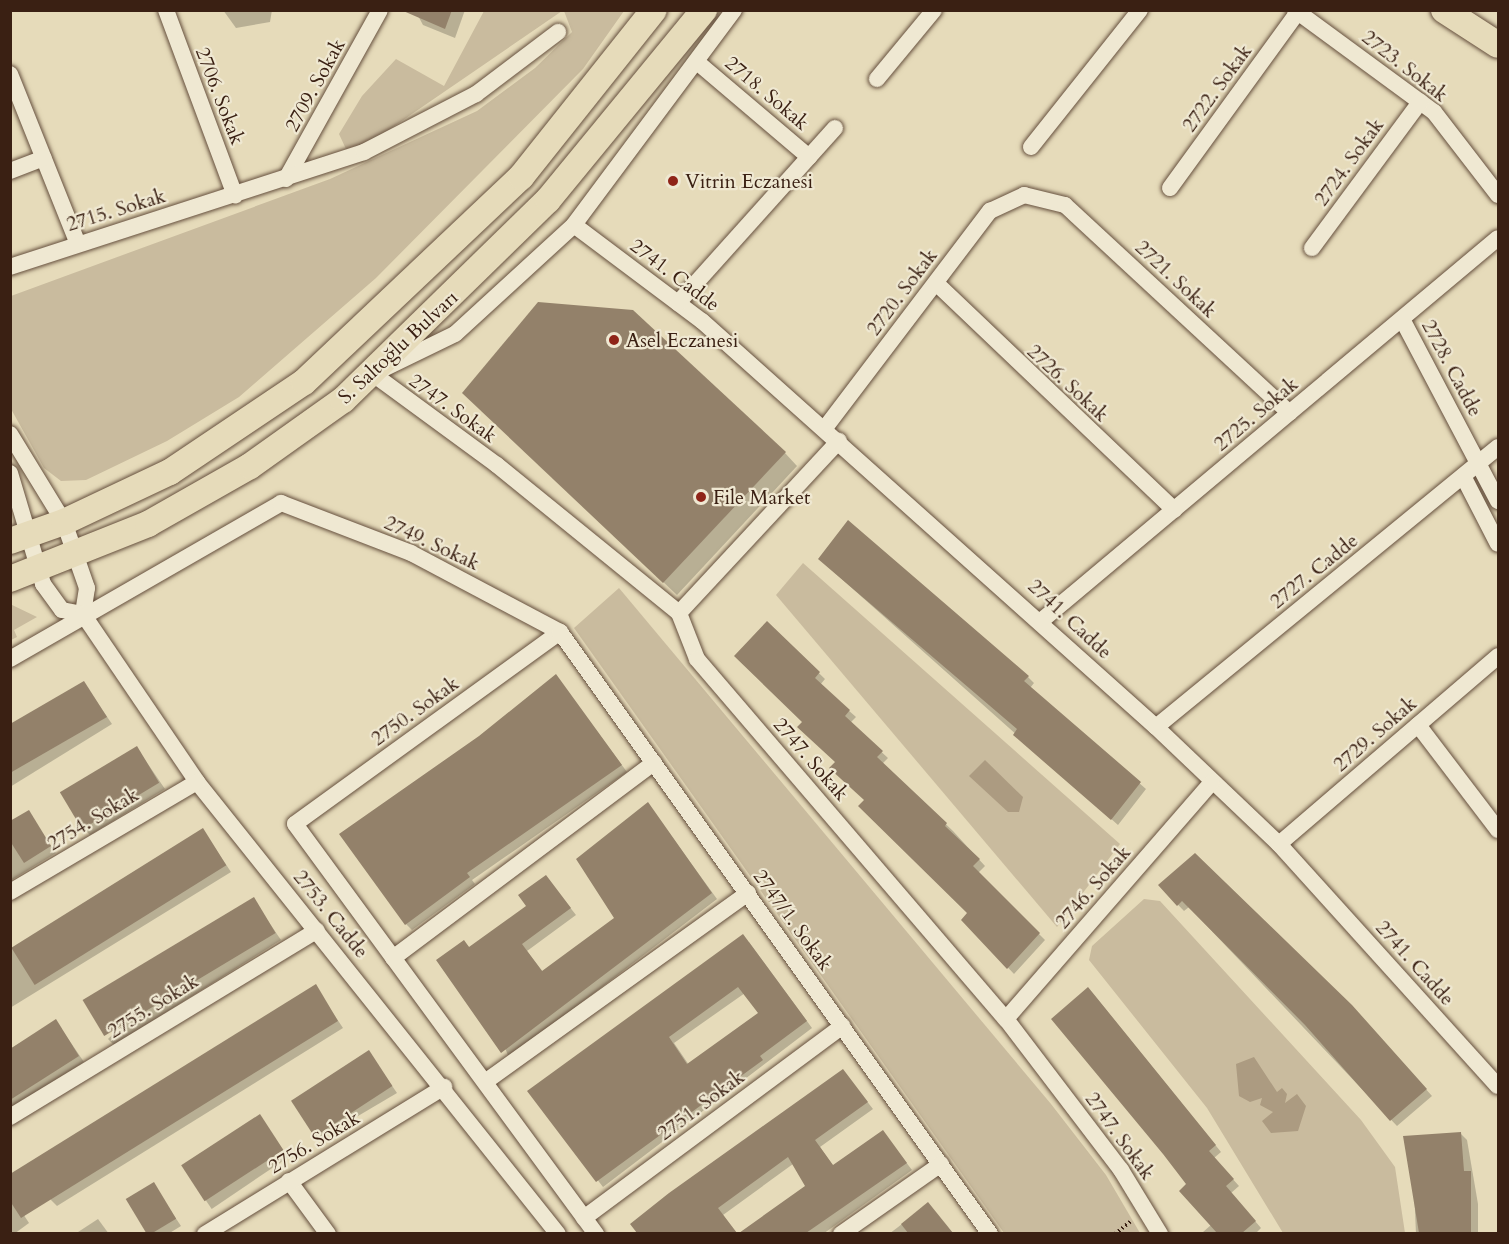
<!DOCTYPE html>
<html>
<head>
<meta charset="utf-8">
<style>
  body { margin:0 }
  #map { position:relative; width:1509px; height:1244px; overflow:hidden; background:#e6dbba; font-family:Cardo,serif }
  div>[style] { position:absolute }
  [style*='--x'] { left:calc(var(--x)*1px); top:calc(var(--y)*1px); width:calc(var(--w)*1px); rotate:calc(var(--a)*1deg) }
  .green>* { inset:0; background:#c9bb9e }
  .water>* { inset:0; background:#ac9b81 }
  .shadow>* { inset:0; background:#0003; transform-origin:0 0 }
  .building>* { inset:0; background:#93816a; transform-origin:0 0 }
  .path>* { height:4px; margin-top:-2px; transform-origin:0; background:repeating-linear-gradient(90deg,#3a2013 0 1.5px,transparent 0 4.5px) }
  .roads { filter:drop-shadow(0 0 2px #654f3d) drop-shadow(0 0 2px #654f3d) }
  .street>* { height:16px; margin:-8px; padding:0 8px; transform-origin:8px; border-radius:8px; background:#efe8d2 }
  .primary>* { height:26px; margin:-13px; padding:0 13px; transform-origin:13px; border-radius:13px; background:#e6dbba }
  .dots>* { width:16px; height:16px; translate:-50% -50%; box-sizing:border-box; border:3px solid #efe8d2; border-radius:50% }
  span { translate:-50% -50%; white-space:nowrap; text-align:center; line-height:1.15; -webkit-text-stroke:4.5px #efe8d2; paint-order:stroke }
  .street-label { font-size:20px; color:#3a2013 }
  .poi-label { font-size:20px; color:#3a2013 }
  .left { translate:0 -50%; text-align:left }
  .frame { position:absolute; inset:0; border:12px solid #3a2013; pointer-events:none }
</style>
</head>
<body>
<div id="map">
  <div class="green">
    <i style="clip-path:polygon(484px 11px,562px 11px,371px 142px,346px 149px,339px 134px,362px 96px,396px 59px,444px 86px)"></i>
    <i style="clip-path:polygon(564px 11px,624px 11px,583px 69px,376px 278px,239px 397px,167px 441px,86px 480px,61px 481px,44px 468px,11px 409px,11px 296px,330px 179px,477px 111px,535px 68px,572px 32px)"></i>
    <i style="clip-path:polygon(803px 563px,1120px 844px,1057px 927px,776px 595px)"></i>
    <i style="clip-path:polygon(619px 588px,1051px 1104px,1106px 1175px,1140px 1233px,1004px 1233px,574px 628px)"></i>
    <i style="clip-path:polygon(10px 604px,37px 617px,14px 630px,17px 637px,11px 640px)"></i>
    <i style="clip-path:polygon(1144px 899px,1160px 901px,1361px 1120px,1395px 1167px,1405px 1233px,1283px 1233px,1207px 1108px,1089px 960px,1092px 946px)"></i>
  </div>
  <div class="water">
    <i style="clip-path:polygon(985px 760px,1023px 797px,1019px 812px,1008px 812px,969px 776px)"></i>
    <i style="clip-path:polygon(1254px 1057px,1277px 1092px,1282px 1088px,1287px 1094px,1285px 1103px,1297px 1094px,1306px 1106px,1298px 1131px,1271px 1133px,1262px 1121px,1273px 1112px,1260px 1105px,1262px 1098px,1250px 1102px,1239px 1096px,1236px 1064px)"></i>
  </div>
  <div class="shadow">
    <i style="clip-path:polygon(223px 10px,272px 10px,270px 22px,236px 28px)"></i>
    <i style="clip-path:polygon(415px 10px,465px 10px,455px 38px,423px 25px)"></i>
    <i style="clip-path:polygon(477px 406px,785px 453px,797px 466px,677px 595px)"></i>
    <i style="clip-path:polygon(826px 565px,1028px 677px,1034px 683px,1030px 688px,1146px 789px,1118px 825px)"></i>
    <i style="clip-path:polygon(767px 623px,825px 679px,820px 685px,856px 717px,850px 723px,888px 758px,882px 764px,953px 831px,985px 866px,978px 873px,1045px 940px,1014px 974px,963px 920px,969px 913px,866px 800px,804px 722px)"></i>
    <i style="clip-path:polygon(556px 676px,627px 772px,472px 880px,475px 884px,412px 930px,406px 924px,480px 737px)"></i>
    <i style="clip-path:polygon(84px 683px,112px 724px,10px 787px,10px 728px)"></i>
    <i style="clip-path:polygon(137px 748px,165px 789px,90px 835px,84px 829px)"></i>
    <i style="clip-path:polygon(648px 804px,717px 899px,509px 1058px,464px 942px,470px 948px,528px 906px,546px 877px,576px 915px,527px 951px,543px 972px,616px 918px)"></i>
    <i style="clip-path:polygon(28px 812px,56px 853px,10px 881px,10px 823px)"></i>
    <i style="clip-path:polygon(203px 830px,231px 872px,10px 1008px,10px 950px)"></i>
    <i style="clip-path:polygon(1160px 886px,1358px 1013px,1432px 1096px,1397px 1126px,1189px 907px,1184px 911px)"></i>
    <i style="clip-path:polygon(253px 899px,281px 940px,114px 1045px,108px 1039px)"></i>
    <i style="clip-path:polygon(evenodd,749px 942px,812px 1028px,603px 1187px,530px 1092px,749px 942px,745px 993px,760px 1013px,689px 1065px,674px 1043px,745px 993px)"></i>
    <i style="clip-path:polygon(315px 986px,343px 1028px,57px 1206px,51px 1200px,30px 1166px)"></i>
    <i style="clip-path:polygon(1094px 995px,1221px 1152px,1214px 1158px,1239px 1186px,1231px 1193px,1261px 1228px,1255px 1234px,1203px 1232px,1211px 1225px)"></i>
    <i style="clip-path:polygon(56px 1021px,84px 1062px,10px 1109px,10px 1049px)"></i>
    <i style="clip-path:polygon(369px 1052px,397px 1093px,319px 1139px,313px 1133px)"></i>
    <i style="clip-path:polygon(843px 1071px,873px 1109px,820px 1147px,834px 1167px,883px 1132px,912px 1170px,823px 1234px,742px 1234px,808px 1186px,793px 1164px,723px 1215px,737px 1234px,638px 1234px,632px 1224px)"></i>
    <i style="left:260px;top:1116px;width:50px;height:92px;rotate:56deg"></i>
    <i style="clip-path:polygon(1461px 1134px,1467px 1140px,1478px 1204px,1478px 1234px,1416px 1234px,1413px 1166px)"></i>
    <i style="clip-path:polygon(153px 1184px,181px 1226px,168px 1234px,149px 1234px,129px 1200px)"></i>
    <i style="clip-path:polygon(10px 1194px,29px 1223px,14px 1234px,10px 1234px)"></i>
    <i style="clip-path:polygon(928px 1204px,952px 1234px,889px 1234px)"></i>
    <i style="clip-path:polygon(98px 1219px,109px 1234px,75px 1234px)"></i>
  </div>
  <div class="building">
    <i style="clip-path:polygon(401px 10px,452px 10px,445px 29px)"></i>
    <i style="clip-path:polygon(538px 302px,633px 310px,786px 452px,663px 583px,462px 393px)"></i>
    <i style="clip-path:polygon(848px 520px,1029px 676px,1024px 681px,1141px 782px,1111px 820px,1013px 735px,1017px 729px,818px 559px)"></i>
    <i style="clip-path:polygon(767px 621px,820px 672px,815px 678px,850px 710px,845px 716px,883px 751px,877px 757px,947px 823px,945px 826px,980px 859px,973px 866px,1040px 933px,1007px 969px,961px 920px,967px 913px,858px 806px,864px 800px,829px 768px,835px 762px,797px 727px,802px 722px,734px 656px)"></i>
    <i style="clip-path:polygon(556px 674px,622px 765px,467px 873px,470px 877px,405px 925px,339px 834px,479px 736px)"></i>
    <i style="clip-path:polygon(84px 681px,107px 717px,10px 773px,10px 724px)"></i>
    <i style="left:137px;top:746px;width:43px;height:90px;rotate:59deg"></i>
    <i style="clip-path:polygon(648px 802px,712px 893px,501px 1053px,436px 960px,464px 940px,469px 947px,526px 906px,518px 895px,546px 875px,571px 908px,522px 944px,542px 971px,614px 918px,576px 859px)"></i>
    <i style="clip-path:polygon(29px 810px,51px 846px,24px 863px,10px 841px,10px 821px)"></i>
    <i style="left:203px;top:828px;width:44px;height:226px;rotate:58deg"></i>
    <i style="clip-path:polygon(1195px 853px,1352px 1005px,1427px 1089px,1390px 1121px,1305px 1025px,1182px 901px,1177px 906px,1158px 885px)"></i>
    <i style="left:254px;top:897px;width:42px;height:200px;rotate:59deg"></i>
    <i style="clip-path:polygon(evenodd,743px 934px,807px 1021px,760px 1056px,763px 1060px,596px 1182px,527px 1091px,743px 934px,738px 987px,758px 1013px,687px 1064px,669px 1037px,738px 987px)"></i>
    <i style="clip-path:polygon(316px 984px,338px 1021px,21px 1218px,10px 1201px,10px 1174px)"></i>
    <i style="clip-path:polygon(1088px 987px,1216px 1145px,1209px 1151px,1234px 1179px,1226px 1186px,1256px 1221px,1242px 1233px,1217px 1233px,1179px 1191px,1186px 1184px,1163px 1154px,1051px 1019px)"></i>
    <i style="clip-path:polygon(56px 1019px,79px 1056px,10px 1100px,10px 1049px)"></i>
    <i style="left:369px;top:1050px;width:43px;height:93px;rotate:57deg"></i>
    <i style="clip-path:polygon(843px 1069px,868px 1102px,815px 1140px,833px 1165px,883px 1130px,907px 1163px,806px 1233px,739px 1233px,805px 1186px,788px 1157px,718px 1208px,737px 1233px,637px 1233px,630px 1224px,669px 1193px)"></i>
    <i style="left:260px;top:1114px;width:43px;height:94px;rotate:57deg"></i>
    <i style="clip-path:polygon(1461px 1132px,1464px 1171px,1471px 1171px,1471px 1233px,1419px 1233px,1403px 1136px)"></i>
    <i style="left:154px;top:1182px;width:43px;height:33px;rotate:59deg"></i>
    <i style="clip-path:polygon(928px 1202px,953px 1233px,908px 1233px,901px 1224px)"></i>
  </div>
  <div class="path">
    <i style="--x:1115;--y:1234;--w:21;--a:-39"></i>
  </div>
  <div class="roads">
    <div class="street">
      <i style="--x:166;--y:10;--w:198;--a:69.6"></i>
      <i style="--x:734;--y:10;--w:268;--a:126.7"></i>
      <i style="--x:574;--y:225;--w:161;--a:137.5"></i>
      <i style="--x:455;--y:334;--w:91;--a:154"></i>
      <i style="--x:373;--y:374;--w:154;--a:36.3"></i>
      <i style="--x:497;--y:465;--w:235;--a:39.1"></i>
      <i style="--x:679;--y:613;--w:49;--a:68.6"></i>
      <i style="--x:697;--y:659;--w:474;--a:49.4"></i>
      <i style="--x:1006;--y:1019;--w:190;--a:52.7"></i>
      <i style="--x:1121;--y:1170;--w:75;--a:58.6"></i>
      <i style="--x:1295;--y:10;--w:172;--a:36.3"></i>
      <i style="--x:1434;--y:112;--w:105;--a:52.4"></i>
      <i style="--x:697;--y:62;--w:147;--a:40.3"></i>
      <i style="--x:10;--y:74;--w:183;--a:68.2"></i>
      <i style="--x:877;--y:79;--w:89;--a:-50.4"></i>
      <i style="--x:1031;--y:147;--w:175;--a:-51.5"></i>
      <i style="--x:10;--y:171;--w:36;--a:-21"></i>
      <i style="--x:286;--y:179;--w:193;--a:-60.9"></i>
      <i style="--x:1170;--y:188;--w:218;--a:-54"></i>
      <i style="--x:574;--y:225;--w:160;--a:36.9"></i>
      <i style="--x:702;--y:321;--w:609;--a:41.81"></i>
      <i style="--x:1156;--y:727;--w:170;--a:43.6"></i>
      <i style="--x:1279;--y:844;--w:326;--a:47.9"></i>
      <i style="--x:1312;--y:248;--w:182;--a:-53.5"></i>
      <i style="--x:10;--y:267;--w:372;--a:-18"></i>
      <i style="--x:364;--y:152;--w:126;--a:-27.4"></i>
      <i style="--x:476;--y:94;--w:103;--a:-37.1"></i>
      <i style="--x:936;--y:283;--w:329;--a:43.6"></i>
      <i style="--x:678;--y:303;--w:235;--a:-48.1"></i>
      <i style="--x:1402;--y:319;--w:206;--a:62.2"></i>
      <i style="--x:825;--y:428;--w:273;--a:-52.8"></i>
      <i style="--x:990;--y:211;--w:38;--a:-25"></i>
      <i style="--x:1024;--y:195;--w:42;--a:13.7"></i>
      <i style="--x:1065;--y:205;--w:306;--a:42.8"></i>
      <i style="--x:10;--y:434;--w:103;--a:58.5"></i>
      <i style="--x:64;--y:522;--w:70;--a:70.8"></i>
      <i style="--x:87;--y:588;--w:26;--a:99"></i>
      <i style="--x:10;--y:473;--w:116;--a:73.4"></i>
      <i style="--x:43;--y:584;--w:32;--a:54"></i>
      <i style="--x:62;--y:610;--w:21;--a:11"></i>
      <i style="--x:1463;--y:476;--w:76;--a:62.8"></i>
      <i style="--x:679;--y:613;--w:235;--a:-47.1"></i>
      <i style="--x:83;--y:614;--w:203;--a:55.8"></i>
      <i style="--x:197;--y:782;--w:578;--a:51.39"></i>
      <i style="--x:1041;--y:621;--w:596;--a:-39.97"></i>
      <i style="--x:560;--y:632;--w:327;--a:144.1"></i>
      <i style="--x:295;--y:824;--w:509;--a:53.72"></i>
      <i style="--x:10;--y:659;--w:313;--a:-29.9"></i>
      <i style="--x:281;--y:503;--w:139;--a:21"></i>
      <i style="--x:411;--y:553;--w:169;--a:27.9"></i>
      <i style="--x:560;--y:632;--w:740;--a:54.46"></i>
      <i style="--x:1418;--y:725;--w:132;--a:52.7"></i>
      <i style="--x:1156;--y:727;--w:442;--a:-39.3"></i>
      <i style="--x:1279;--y:844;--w:289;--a:-40.6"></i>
      <i style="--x:10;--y:892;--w:217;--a:-30.5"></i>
      <i style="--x:393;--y:958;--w:326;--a:-36.8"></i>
      <i style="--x:1006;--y:1019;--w:313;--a:-49"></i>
      <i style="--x:485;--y:1082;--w:324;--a:-35.7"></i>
      <i style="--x:10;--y:1117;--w:359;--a:-31.3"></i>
      <i style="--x:289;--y:1181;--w:66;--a:53.7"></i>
      <i style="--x:584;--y:1218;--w:322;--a:-36.6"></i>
      <i style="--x:205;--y:1234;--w:281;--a:-31.6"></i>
      <i style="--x:841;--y:1234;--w:122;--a:-35"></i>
    </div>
    <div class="primary">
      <i style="--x:1444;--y:10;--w:64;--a:32.9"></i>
      <i style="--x:10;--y:541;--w:57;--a:-19.4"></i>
      <i style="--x:64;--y:522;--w:117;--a:-25.3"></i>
      <i style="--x:170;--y:472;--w:161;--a:-33.9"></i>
      <i style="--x:304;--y:382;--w:299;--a:-43.4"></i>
      <i style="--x:521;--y:177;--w:213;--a:-51.5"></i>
      <i style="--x:10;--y:579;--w:149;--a:-21.7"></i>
      <i style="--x:148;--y:524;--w:117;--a:-29.6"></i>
      <i style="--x:250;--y:466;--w:114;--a:-35.4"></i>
      <i style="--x:343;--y:400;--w:286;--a:-44.3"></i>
      <i style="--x:548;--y:200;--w:246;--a:-50.6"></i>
    </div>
  </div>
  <div class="dots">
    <i style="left:673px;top:181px;background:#8f2418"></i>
    <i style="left:614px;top:340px;background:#8f2418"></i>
    <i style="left:701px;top:497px;background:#8f2418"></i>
  </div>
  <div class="street-label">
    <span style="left:1405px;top:66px;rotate:38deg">2723. Sokak</span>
    <span style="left:315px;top:85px;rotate:-61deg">2709. Sokak</span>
    <span style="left:1217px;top:88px;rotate:-54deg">2722. Sokak</span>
    <span style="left:767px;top:93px;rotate:40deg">2718. Sokak</span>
    <span style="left:220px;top:96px;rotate:69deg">2706. Sokak</span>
    <span style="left:1349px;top:162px;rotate:-54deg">2724. Sokak</span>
    <span style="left:116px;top:210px;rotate:-17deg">2715. Sokak</span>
    <span style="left:675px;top:275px;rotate:37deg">2741. Cadde</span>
    <span style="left:1176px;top:279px;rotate:43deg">2721. Sokak</span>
    <span style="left:902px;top:292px;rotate:-53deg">2720. Sokak</span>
    <span style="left:398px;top:347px;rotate:-43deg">S. Saltoğlu Bulvarı</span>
    <span style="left:1452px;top:368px;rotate:62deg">2728. Cadde</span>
    <span style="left:1068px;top:383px;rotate:43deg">2726. Sokak</span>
    <span style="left:453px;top:408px;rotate:36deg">2747. Sokak</span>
    <span style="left:1256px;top:414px;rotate:-40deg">2725. Sokak</span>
    <span style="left:432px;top:543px;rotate:25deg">2749. Sokak</span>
    <span style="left:1314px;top:571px;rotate:-39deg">2727. Cadde</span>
    <span style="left:1070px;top:619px;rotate:43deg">2741. Cadde</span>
    <span style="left:415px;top:711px;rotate:-36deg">2750. Sokak</span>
    <span style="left:1375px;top:734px;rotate:-41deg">2729. Sokak</span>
    <span style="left:811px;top:759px;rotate:49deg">2747. Sokak</span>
    <span style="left:93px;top:819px;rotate:-31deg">2754. Sokak</span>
    <span style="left:1093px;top:887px;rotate:-49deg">2746. Sokak</span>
    <span style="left:331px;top:914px;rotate:51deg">2753. Cadde</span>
    <span style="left:793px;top:920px;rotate:54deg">2747/1. Sokak</span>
    <span style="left:1415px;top:963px;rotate:48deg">2741. Cadde</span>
    <span style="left:153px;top:1006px;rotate:-32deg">2755. Sokak</span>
    <span style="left:701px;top:1105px;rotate:-37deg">2751. Sokak</span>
    <span style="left:1120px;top:1136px;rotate:54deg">2747. Sokak</span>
    <span style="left:314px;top:1142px;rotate:-31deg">2756. Sokak</span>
  </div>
  <div class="poi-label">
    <span class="left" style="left:685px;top:181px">Vitrin Eczanesi</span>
    <span class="left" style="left:626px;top:340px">Asel Eczanesi</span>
    <span class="left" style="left:713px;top:497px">File Market</span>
  </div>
  <div class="frame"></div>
</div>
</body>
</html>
